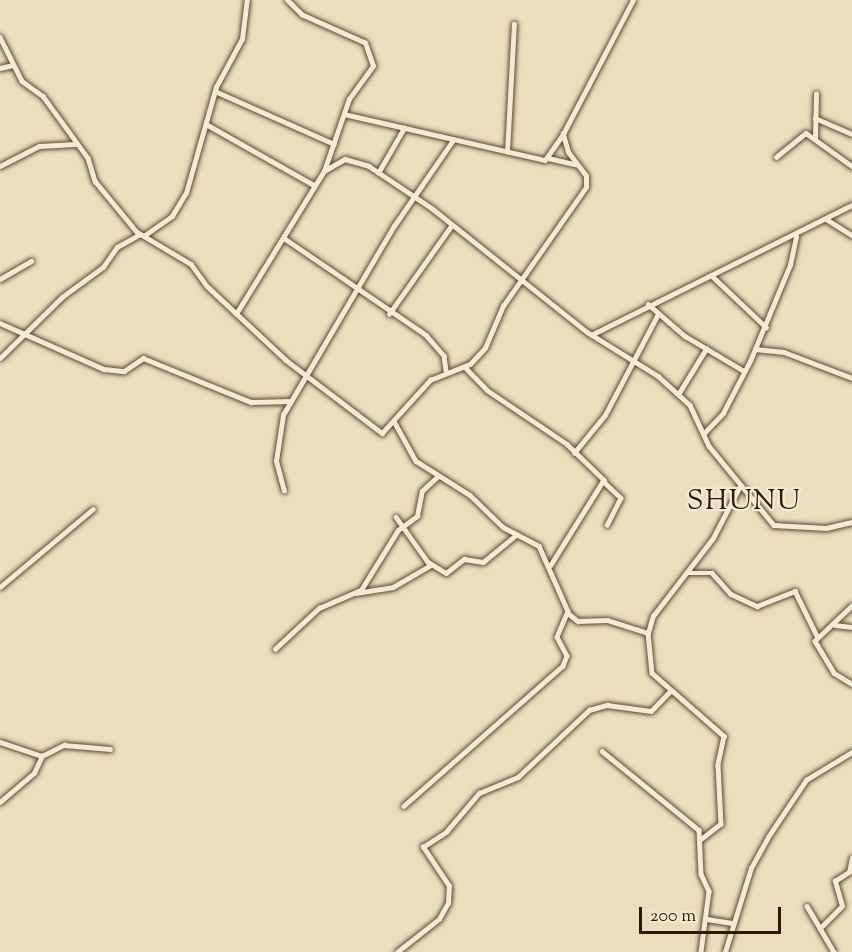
<!DOCTYPE html>
<html>
<head>
<meta charset="utf-8">
<style>
  body { margin:0 }
  #map { position:relative; width:852px; height:952px; overflow:hidden; background:#eadebd; font-family:"Sorts Mill Goudy",serif }
  div>[style] { position:absolute }
  [style*='--x'] { left:calc(var(--x)*1px); top:calc(var(--y)*1px); width:calc(var(--w)*1px); rotate:calc(var(--a)*1deg) }
  .roads { filter:drop-shadow(0 0 2px #5e4834) drop-shadow(0 0 2px #5e4834) }
  .minor>* { height:4.5px; margin:-2.25px; padding:0 2.25px; transform-origin:2.25px; border-radius:2.25px; background:#f1ead4 }
  span { translate:-50% -50%; white-space:nowrap; text-align:center; line-height:1.15; -webkit-text-stroke:4.5px #f1ead4; paint-order:stroke }
  .quarter-label { font-size:28px; color:#301606; letter-spacing:1.5px }
  .scale { position:absolute; left:639px; top:907px; width:142px; height:27px; box-sizing:border-box; border:3px solid #301606; border-top:0; padding-left:8px; font-size:18px; line-height:21px; white-space:nowrap; color:#301606; -webkit-text-stroke:4px #f1ead4; paint-order:stroke }
</style>
</head>
<body>
<div id="map">
  <div class="roads">
    <div class="minor">
      <i style="--x:0;--y:37;--w:49;--a:63.4"></i>
      <i style="--x:22;--y:81;--w:26;--a:36"></i>
      <i style="--x:43;--y:96;--w:77;--a:54"></i>
      <i style="--x:88;--y:158;--w:24;--a:73"></i>
      <i style="--x:95;--y:181;--w:66;--a:50.5"></i>
      <i style="--x:137;--y:232;--w:63;--a:30.7"></i>
      <i style="--x:191;--y:264;--w:27;--a:54"></i>
      <i style="--x:207;--y:286;--w:108;--a:43.1"></i>
      <i style="--x:286;--y:360;--w:121;--a:37.2"></i>
      <i style="--x:382;--y:433;--w:72;--a:-47.8"></i>
      <i style="--x:430;--y:380;--w:43;--a:-21.8"></i>
      <i style="--x:470;--y:364;--w:22;--a:-47"></i>
      <i style="--x:485;--y:348;--w:46;--a:-66.8"></i>
      <i style="--x:503;--y:306;--w:145;--a:-55.1"></i>
      <i style="--x:586;--y:187;--w:11;--a:-90"></i>
      <i style="--x:586;--y:176;--w:30;--a:-127"></i>
      <i style="--x:568;--y:152;--w:19;--a:-106"></i>
      <i style="--x:563;--y:134;--w:151;--a:-62.4"></i>
      <i style="--x:0;--y:68;--w:13;--a:-13"></i>
      <i style="--x:215;--y:91;--w:130;--a:24"></i>
      <i style="--x:344;--y:114;--w:206;--a:12.9"></i>
      <i style="--x:545;--y:160;--w:32;--a:-55"></i>
      <i style="--x:815;--y:118;--w:40;--a:23.4"></i>
      <i style="--x:206;--y:124;--w:124;--a:29.5"></i>
      <i style="--x:815;--y:138;--w:44;--a:-88.7"></i>
      <i style="--x:507;--y:152;--w:128;--a:-86.9"></i>
      <i style="--x:776;--y:157;--w:38;--a:-39"></i>
      <i style="--x:806;--y:133;--w:57;--a:35.7"></i>
      <i style="--x:548;--y:158;--w:28;--a:13"></i>
      <i style="--x:0;--y:166;--w:44;--a:-27.1"></i>
      <i style="--x:39;--y:146;--w:36;--a:-3"></i>
      <i style="--x:324;--y:171;--w:24;--a:-30"></i>
      <i style="--x:345;--y:159;--w:25;--a:16"></i>
      <i style="--x:369;--y:166;--w:77;--a:33.9"></i>
      <i style="--x:433;--y:209;--w:197;--a:38.6"></i>
      <i style="--x:587;--y:332;--w:84;--a:31.8"></i>
      <i style="--x:658;--y:376;--w:43;--a:42.2"></i>
      <i style="--x:690;--y:405;--w:45;--a:65.1"></i>
      <i style="--x:709;--y:446;--w:102;--a:50.6"></i>
      <i style="--x:774;--y:525;--w:52;--a:3.3"></i>
      <i style="--x:826;--y:528;--w:27;--a:-13"></i>
      <i style="--x:378;--y:173;--w:52;--a:-60"></i>
      <i style="--x:826;--y:219;--w:31;--a:32"></i>
      <i style="--x:145;--y:235;--w:33;--a:-35"></i>
      <i style="--x:172;--y:216;--w:27;--a:-59"></i>
      <i style="--x:186;--y:193;--w:110;--a:-74.2"></i>
      <i style="--x:216;--y:87;--w:55;--a:-61.6"></i>
      <i style="--x:242;--y:39;--w:39;--a:-83"></i>
      <i style="--x:284;--y:238;--w:172;--a:34.3"></i>
      <i style="--x:426;--y:335;--w:28;--a:49"></i>
      <i style="--x:444;--y:356;--w:15;--a:82"></i>
      <i style="--x:711;--y:275;--w:76;--a:43.4"></i>
      <i style="--x:0;--y:279;--w:36;--a:-30"></i>
      <i style="--x:648;--y:304;--w:49;--a:40.9"></i>
      <i style="--x:685;--y:336;--w:69;--a:30.7"></i>
      <i style="--x:236;--y:314;--w:168;--a:-58.4"></i>
      <i style="--x:324;--y:171;--w:76;--a:-70.9"></i>
      <i style="--x:349;--y:99;--w:41;--a:-54"></i>
      <i style="--x:373;--y:66;--w:24;--a:-109"></i>
      <i style="--x:365;--y:43;--w:69;--a:-156"></i>
      <i style="--x:302;--y:15;--w:21;--a:-135"></i>
      <i style="--x:389;--y:314;--w:108;--a:-54.8"></i>
      <i style="--x:0;--y:323;--w:114;--a:23.9"></i>
      <i style="--x:104;--y:369;--w:20;--a:6"></i>
      <i style="--x:124;--y:371;--w:23;--a:-34"></i>
      <i style="--x:143;--y:358;--w:117;--a:22.2"></i>
      <i style="--x:251;--y:402;--w:40;--a:-1.4"></i>
      <i style="--x:591;--y:335;--w:292;--a:-26.5"></i>
      <i style="--x:755;--y:349;--w:29;--a:6"></i>
      <i style="--x:784;--y:352;--w:73;--a:20.9"></i>
      <i style="--x:0;--y:358;--w:87;--a:-44.5"></i>
      <i style="--x:62;--y:297;--w:51;--a:-36.2"></i>
      <i style="--x:103;--y:267;--w:24;--a:-55"></i>
      <i style="--x:117;--y:247;--w:26;--a:-29"></i>
      <i style="--x:465;--y:367;--w:32;--a:46"></i>
      <i style="--x:487;--y:390;--w:97;--a:34"></i>
      <i style="--x:567;--y:444;--w:52;--a:44.2"></i>
      <i style="--x:604;--y:480;--w:100;--a:121.9"></i>
      <i style="--x:679;--y:393;--w:52;--a:-58.5"></i>
      <i style="--x:395;--y:423;--w:43;--a:61.1"></i>
      <i style="--x:416;--y:461;--w:64;--a:32.2"></i>
      <i style="--x:470;--y:495;--w:46;--a:44.1"></i>
      <i style="--x:503;--y:527;--w:41;--a:27.8"></i>
      <i style="--x:539;--y:546;--w:71;--a:66"></i>
      <i style="--x:568;--y:611;--w:28;--a:113"></i>
      <i style="--x:557;--y:637;--w:21;--a:62"></i>
      <i style="--x:567;--y:656;--w:11;--a:112"></i>
      <i style="--x:563;--y:666;--w:212;--a:138.6"></i>
      <i style="--x:704;--y:433;--w:28;--a:-46"></i>
      <i style="--x:723;--y:413;--w:59;--a:-62.6"></i>
      <i style="--x:750;--y:361;--w:104;--a:-67.4"></i>
      <i style="--x:790;--y:265;--w:29;--a:-78"></i>
      <i style="--x:574;--y:453;--w:49;--a:-50.8"></i>
      <i style="--x:605;--y:415;--w:112;--a:-62.3"></i>
      <i style="--x:604;--y:482;--w:23;--a:43"></i>
      <i style="--x:621;--y:498;--w:30;--a:117"></i>
      <i style="--x:284;--y:491;--w:31;--a:-105"></i>
      <i style="--x:276;--y:461;--w:47;--a:-81.3"></i>
      <i style="--x:283;--y:415;--w:219;--a:-59.6"></i>
      <i style="--x:394;--y:226;--w:104;--a:-55.5"></i>
      <i style="--x:396;--y:517;--w:55;--a:54.6"></i>
      <i style="--x:428;--y:562;--w:21;--a:31"></i>
      <i style="--x:446;--y:573;--w:23;--a:-38"></i>
      <i style="--x:464;--y:559;--w:19;--a:9"></i>
      <i style="--x:483;--y:562;--w:43;--a:-39.3"></i>
      <i style="--x:687;--y:573;--w:25;--a:0"></i>
      <i style="--x:712;--y:573;--w:28;--a:48"></i>
      <i style="--x:731;--y:594;--w:29;--a:25"></i>
      <i style="--x:757;--y:606;--w:41;--a:-21.5"></i>
      <i style="--x:795;--y:591;--w:50;--a:63.9"></i>
      <i style="--x:0;--y:587;--w:121;--a:-40"></i>
      <i style="--x:356;--y:593;--w:37;--a:-9"></i>
      <i style="--x:393;--y:587;--w:44;--a:-30.1"></i>
      <i style="--x:852;--y:606;--w:51;--a:136.6"></i>
      <i style="--x:815;--y:641;--w:37;--a:59"></i>
      <i style="--x:834;--y:673;--w:21;--a:31"></i>
      <i style="--x:568;--y:613;--w:13;--a:39"></i>
      <i style="--x:578;--y:621;--w:29;--a:-2"></i>
      <i style="--x:607;--y:620;--w:43;--a:17.6"></i>
      <i style="--x:648;--y:633;--w:40;--a:84.3"></i>
      <i style="--x:652;--y:673;--w:96;--a:41.2"></i>
      <i style="--x:724;--y:736;--w:30;--a:102"></i>
      <i style="--x:718;--y:765;--w:59;--a:87.1"></i>
      <i style="--x:721;--y:824;--w:24;--a:142"></i>
      <i style="--x:835;--y:625;--w:17;--a:7"></i>
      <i style="--x:648;--y:633;--w:18;--a:-74"></i>
      <i style="--x:653;--y:616;--w:98;--a:-52.4"></i>
      <i style="--x:713;--y:538;--w:59;--a:-62.6"></i>
      <i style="--x:275;--y:649;--w:60;--a:-43"></i>
      <i style="--x:319;--y:608;--w:46;--a:-23.2"></i>
      <i style="--x:361;--y:590;--w:70;--a:-58.3"></i>
      <i style="--x:398;--y:530;--w:24;--a:-36"></i>
      <i style="--x:417;--y:516;--w:25;--a:-79"></i>
      <i style="--x:422;--y:491;--w:22;--a:-43"></i>
      <i style="--x:0;--y:742;--w:44;--a:18.4"></i>
      <i style="--x:602;--y:751;--w:125;--a:39.2"></i>
      <i style="--x:699;--y:830;--w:44;--a:87.4"></i>
      <i style="--x:701;--y:874;--w:19;--a:65"></i>
      <i style="--x:709;--y:891;--w:62;--a:97.5"></i>
      <i style="--x:0;--y:802;--w:45;--a:-40.5"></i>
      <i style="--x:34;--y:773;--w:19;--a:-65"></i>
      <i style="--x:42;--y:756;--w:25;--a:-27"></i>
      <i style="--x:64;--y:745;--w:46;--a:5"></i>
      <i style="--x:807;--y:906;--w:53;--a:59.6"></i>
      <i style="--x:707;--y:919;--w:25;--a:9"></i>
      <i style="--x:820;--y:928;--w:31;--a:-45"></i>
      <i style="--x:842;--y:906;--w:26;--a:-106"></i>
      <i style="--x:835;--y:881;--w:17;--a:-33"></i>
      <i style="--x:849;--y:872;--w:14;--a:-78"></i>
      <i style="--x:397;--y:952;--w:53;--a:-38.2"></i>
      <i style="--x:439;--y:919;--w:18;--a:-61"></i>
      <i style="--x:448;--y:903;--w:17;--a:-87"></i>
      <i style="--x:449;--y:886;--w:47;--a:-123.7"></i>
      <i style="--x:423;--y:847;--w:27;--a:-33"></i>
      <i style="--x:446;--y:832;--w:51;--a:-49.8"></i>
      <i style="--x:479;--y:793;--w:42;--a:-22.3"></i>
      <i style="--x:518;--y:777;--w:98;--a:-43.3"></i>
      <i style="--x:589;--y:710;--w:19;--a:-16"></i>
      <i style="--x:607;--y:705;--w:44;--a:7.8"></i>
      <i style="--x:651;--y:711;--w:28;--a:-46"></i>
      <i style="--x:725;--y:952;--w:88;--a:-72.8"></i>
      <i style="--x:751;--y:868;--w:35;--a:-61"></i>
      <i style="--x:768;--y:837;--w:69;--a:-56.3"></i>
      <i style="--x:806;--y:780;--w:54;--a:-31.3"></i>
    </div>
  </div>
  <div class="quarter-label">
    <span style="left:744px;top:502px">SHUNU</span>
  </div>
  <div class="scale">200 m</div>
</div>
</body>
</html>
